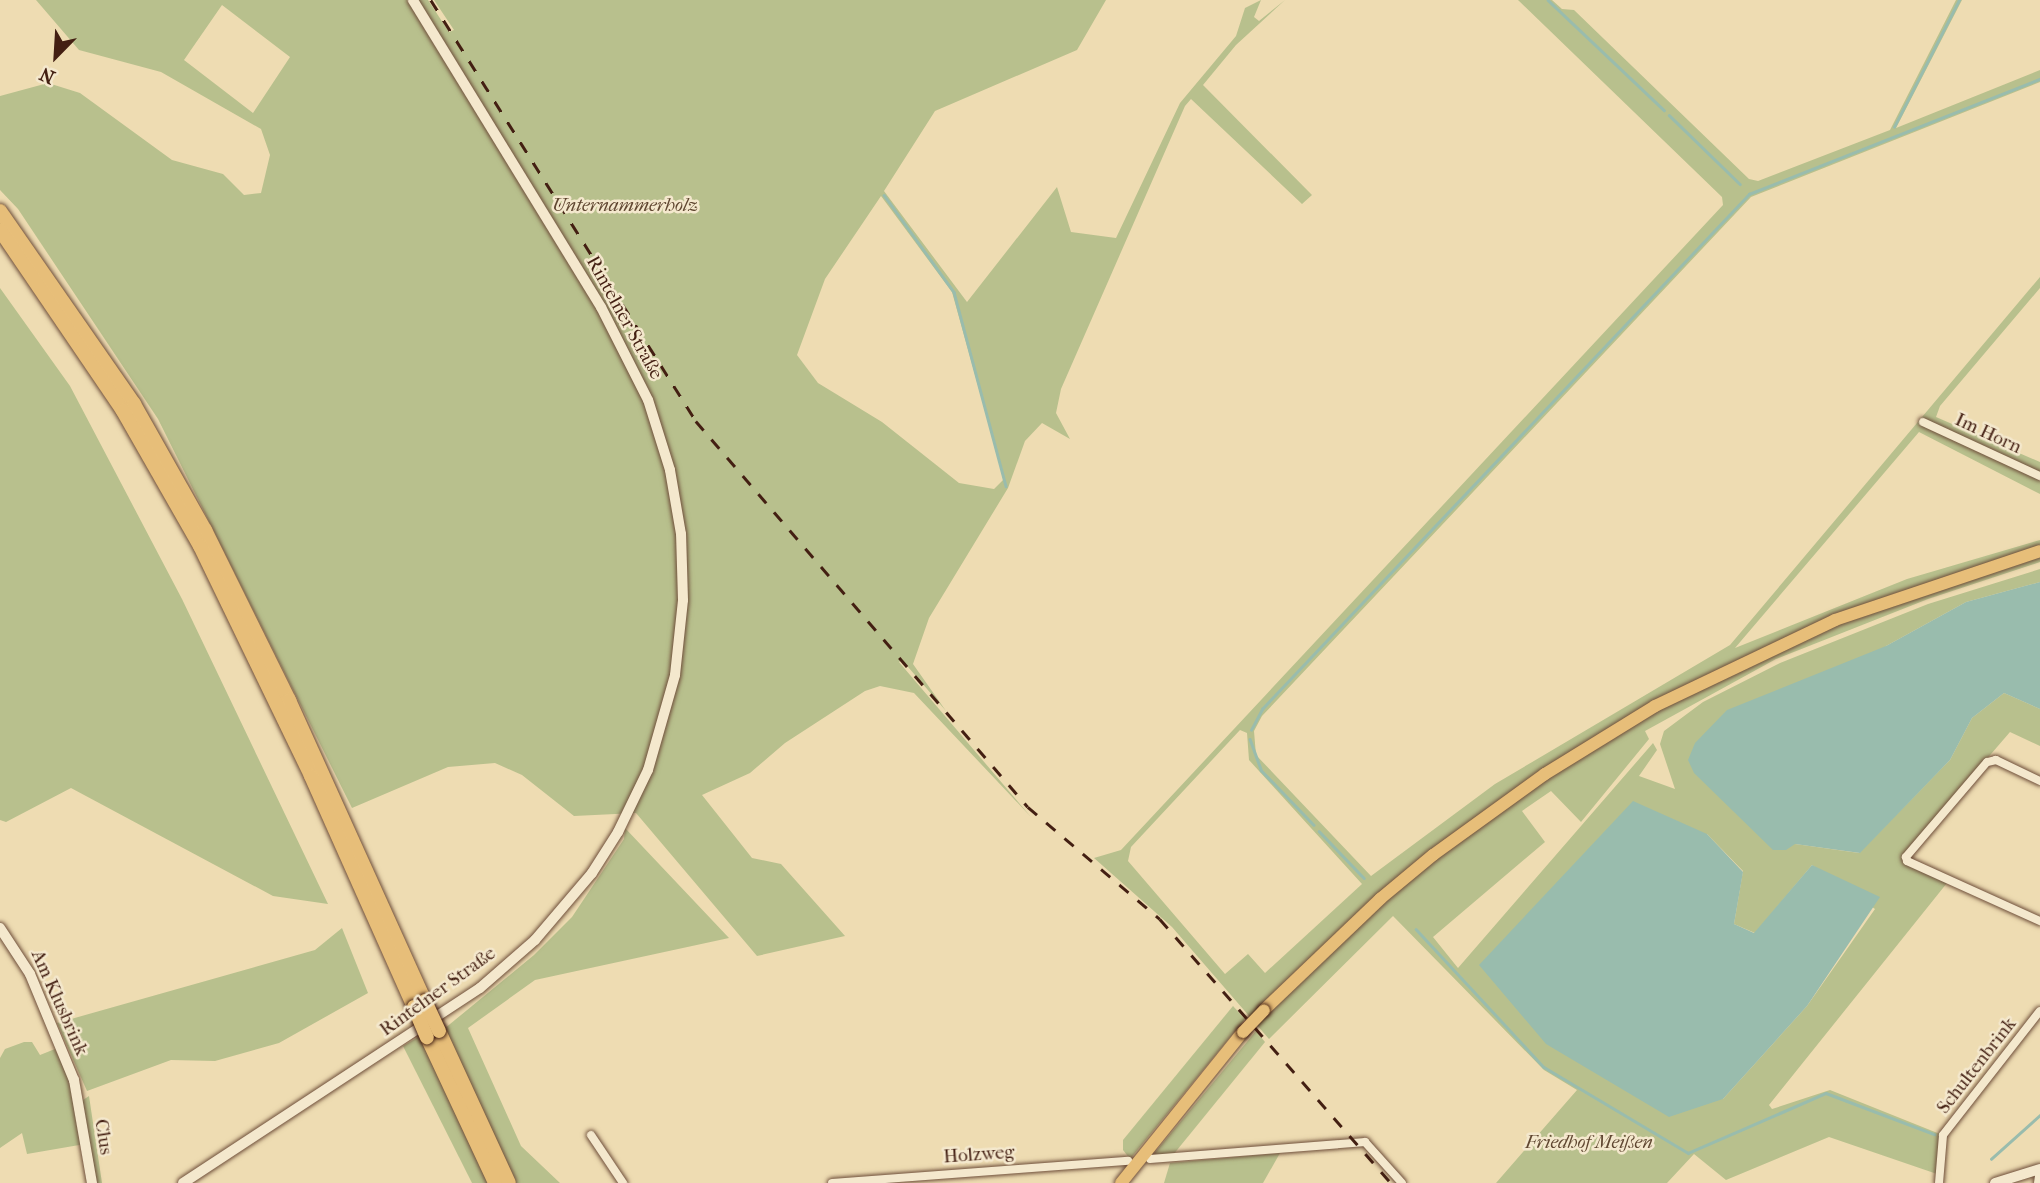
<!DOCTYPE html>
<html>
<head>
<meta charset="utf-8">
<style>
  body { margin:0 }
  #map { position:relative; width:2040px; height:1183px; overflow:hidden; background:#eedcb2; font-family:"IM FELL French Canon",serif }
  div>[style] { position:absolute }
  [style*='--x'] { left:calc(var(--x)*1px); top:calc(var(--y)*1px); width:calc(var(--w)*1px); rotate:calc(var(--a)*1deg) }
  .green>* { inset:0; background:#b8c08d }
  .water>* { inset:0; background:#99bcad }
  .stream>* { height:2.5px; margin:-1.25px; padding:0 1.25px; transform-origin:1.25px; border-radius:1.25px; background:#99bcad }
  .roads { filter:drop-shadow(0 0 2px #6e4e3a) drop-shadow(0 0 2px #6e4e3a) }
  .street>* { height:8px; margin:-4px; padding:0 4px; transform-origin:4px; border-radius:4px; background:#f4e8cd }
  .secondary>* { height:10px; margin:-5px; padding:0 5px; transform-origin:5px; border-radius:5px; background:#f4e8cd }
  .primary>* { height:12px; margin:-6px; padding:0 6px; transform-origin:6px; border-radius:6px; background:#e7be79 }
  .highway>* { height:14px; margin:-7px; padding:0 7px; transform-origin:7px; border-radius:7px; background:#e7be79 }
  .rail>* { height:2.5px; margin-top:-1.25px; transform-origin:0; background:repeating-linear-gradient(90deg,#431f12 0 12px,transparent 0 24px) }
  .bridges { filter:drop-shadow(0 0 2px #431f12) drop-shadow(0 0 2px #431f12) }
  .primary-bridge>* { height:12px; margin:-6px; padding:0 6px; transform-origin:6px; border-radius:6px; background:#e7be79 }
  .highway-bridge>* { height:14px; margin:-7px; padding:0 7px; transform-origin:7px; border-radius:7px; background:#e7be79 }
  span { translate:-50% -50%; white-space:nowrap; text-align:center; line-height:1.15; -webkit-text-stroke:5px #f4e8cd; paint-order:stroke }
  .park-label { font-size:19px; color:#604731; font-style:italic }
  .street-label { font-size:19px; color:#431f12 }
  .north { position:absolute; left:21px; top:21px; width:70px; height:70px; -webkit-text-stroke:5px #f4e8cd; paint-order:stroke; rotate:204deg; font-size:19px; font-weight:700; line-height:28px; text-align:center; color:#431f12 }
  .north::after { content:''; display:block; margin:auto; width:24px; height:32px; background:#431f12; clip-path:polygon(50% 0,100% 100%,50% 72%,0 100%) }
</style>
</head>
<body>
<div id="map">
  <div class="green">
    <i style="clip-path:polygon(evenodd,36px 0,428px 0,449px 32px,454px 30px,434px 0,1106px 0,1077px 50px,935px 111px,884px 191px,967px 302px,1057px 187px,1071px 232px,1116px 238px,1180px 103px,1236px 36px,1245px 8px,1261px 0,1254px 17px,1259px 21px,1285px 0,1236px 45px,1203px 85px,1312px 195px,1302px 204px,1191px 99px,1185px 106px,1061px 389px,1056px 413px,1070px 439px,1042px 423px,1025px 441px,1008px 488px,929px 618px,913px 664px,946px 711px,902px 660px,899px 662px,1031px 817px,914px 693px,880px 686px,865px 691px,785px 743px,750px 773px,702px 795px,752px 858px,781px 864px,845px 936px,757px 956px,636px 813px,574px 816px,522px 775px,495px 763px,448px 767px,352px 808px,158px 419px,18px 209px,0 190px,0 96px,48px 83px,80px 93px,172px 160px,223px 174px,244px 195px,261px 193px,270px 155px,261px 129px,161px 72px,79px 50px,36px 0,222px 5px,290px 57px,253px 113px,184px 60px,222px 5px,36px 0,881px 196px,952px 292px,1004px 479px,994px 489px,959px 483px,882px 422px,818px 383px,797px 355px,825px 279px,881px 196px)"></i>
    <i style="clip-path:polygon(evenodd,1518px 0,1552px 0,1562px 9px,1574px 10px,1749px 179px,1758px 181px,1890px 130px,1956px 0,1962px 0,1896px 128px,2040px 70px,2040px 82px,1751px 197px,1262px 716px,1254px 731px,1256px 755px,1371px 876px,1495px 784px,1730px 645px,2040px 277px,2040px 288px,1940px 406px,1936px 417px,2040px 462px,2040px 494px,1919px 432px,1735px 648px,1907px 579px,2040px 540px,2040px 562px,1928px 599px,1776px 659px,1645px 731px,1649px 739px,1581px 822px,1551px 791px,1522px 811px,1545px 842px,1433px 937px,1458px 968px,1653px 743px,1657px 750px,1639px 776px,1675px 789px,1660px 744px,1664px 731px,1703px 702px,1780px 663px,1928px 604px,2040px 569px,2040px 582px,1966px 602px,1886px 646px,1795px 844px,1859px 853px,1950px 760px,1972px 718px,2004px 693px,2040px 709px,2040px 746px,2010px 732px,1904px 855px,1904px 862px,1947px 883px,1769px 1105px,1772px 1109px,1830px 1090px,1940px 1134px,1937px 1174px,1829px 1137px,1726px 1180px,1694px 1154px,1667px 1183px,1496px 1183px,1577px 1090px,1544px 1070px,1393px 916px,1269px 1039px,1172px 927px,1094px 858px,1121px 850px,1723px 205px,1722px 197px,1518px 0,1240px 730px,1247px 733px,1249px 760px,1362px 884px,1265px 973px,1248px 954px,1225px 974px,1128px 861px,1131px 847px,1240px 730px,1518px 0,1707px 834px,1743px 871px,1734px 924px,1755px 933px,1812px 865px,1875px 909px,1807px 1006px,1723px 1099px,1707px 834px)"></i>
    <i style="clip-path:polygon(0 288px,70px 386px,182px 599px,328px 904px,273px 896px,71px 788px,6px 822px,0 820px)"></i>
    <i style="clip-path:polygon(625px 828px,729px 938px,535px 980px,468px 1028px,521px 1146px,560px 1183px,516px 1183px,444px 1029px,534px 955px,572px 917px,624px 839px)"></i>
    <i style="clip-path:polygon(342px 928px,368px 993px,279px 1043px,215px 1061px,171px 1060px,87px 1091px,57px 1023px,315px 950px)"></i>
    <i style="clip-path:polygon(1233px 1006px,1245px 1019px,1130px 1159px,1123px 1150px,1123px 1140px)"></i>
    <i style="clip-path:polygon(1256px 1031px,1265px 1042px,1173px 1155px,1152px 1156px)"></i>
    <i style="clip-path:polygon(420px 1036px,489px 1183px,472px 1183px,403px 1046px)"></i>
    <i style="clip-path:polygon(24px 1042px,32px 1042px,40px 1055px,55px 1049px,80px 1102px,89px 1096px,102px 1183px,92px 1183px,85px 1144px,27px 1154px,22px 1133px,0 1148px,0 1058px,5px 1049px)"></i>
    <i style="clip-path:polygon(1280px 1153px,1263px 1183px,1164px 1183px,1170px 1163px)"></i>
  </div>
  <div class="water">
    <i style="clip-path:polygon(2040px 582px,2040px 709px,2004px 693px,1972px 718px,1950px 760px,1860px 853px,1795px 844px,1786px 850px,1773px 850px,1694px 773px,1688px 760px,1695px 743px,1727px 710px,1886px 646px,1966px 602px)"></i>
    <i style="clip-path:polygon(1633px 801px,1707px 834px,1743px 872px,1734px 924px,1754px 933px,1812px 865px,1880px 897px,1807px 1006px,1723px 1099px,1669px 1117px,1546px 1044px,1479px 965px)"></i>
  </div>
  <div class="stream">
    <i style="--x:1548;--y:0;--w:160;--a:43.5"></i>
    <i style="--x:1669;--y:115;--w:99;--a:44.2"></i>
    <i style="--x:1894;--y:127;--w:143;--a:-62.9"></i>
    <i style="--x:884;--y:195;--w:120;--a:54.2"></i>
    <i style="--x:954;--y:292;--w:201;--a:75"></i>
    <i style="--x:1251;--y:730;--w:24;--a:-62"></i>
    <i style="--x:1262;--y:709;--w:709;--a:-46.6"></i>
    <i style="--x:1749;--y:194;--w:313;--a:-21.6"></i>
    <i style="--x:1250;--y:739;--w:33;--a:70"></i>
    <i style="--x:1261;--y:770;--w:76;--a:46.1"></i>
    <i style="--x:1319;--y:831;--w:65;--a:46.2"></i>
    <i style="--x:1416;--y:929;--w:188;--a:47.2"></i>
    <i style="--x:1544;--y:1067;--w:168;--a:30.8"></i>
    <i style="--x:1688;--y:1153;--w:150;--a:-23.5"></i>
    <i style="--x:1826;--y:1093;--w:116;--a:20.8"></i>
    <i style="--x:1991;--y:1159;--w:66;--a:-41.9"></i>
  </div>
  <div class="roads">
    <div class="street">
      <i style="--x:1923;--y:422;--w:129;--a:24.8"></i>
      <i style="--x:2040;--y:781;--w:49;--a:-154.5"></i>
      <i style="--x:1996;--y:760;--w:9;--a:167"></i>
      <i style="--x:1987;--y:762;--w:125;--a:130.5"></i>
      <i style="--x:1906;--y:857;--w:4;--a:76"></i>
      <i style="--x:1907;--y:861;--w:146;--a:24.3"></i>
      <i style="--x:591;--y:1135;--w:58;--a:56.3"></i>
      <i style="--x:1150;--y:1159;--w:216;--a:-4.5"></i>
      <i style="--x:1365;--y:1142;--w:55;--a:47.9"></i>
      <i style="--x:832;--y:1183;--w:297;--a:-4.3"></i>
      <i style="--x:1939;--y:1183;--w:48;--a:-85.2"></i>
      <i style="--x:1943;--y:1135;--w:157;--a:-52"></i>
      <i style="--x:2038;--y:1183;--w:14;--a:-82"></i>
    </div>
    <div class="secondary">
      <i style="--x:0;--y:928;--w:55;--a:56.9"></i>
      <i style="--x:30;--y:974;--w:115;--a:67.5"></i>
      <i style="--x:74;--y:1080;--w:105;--a:80.1"></i>
      <i style="--x:183;--y:1183;--w:355;--a:-33.3"></i>
      <i style="--x:480;--y:988;--w:73;--a:-41.1"></i>
      <i style="--x:535;--y:940;--w:88;--a:-49.6"></i>
      <i style="--x:592;--y:873;--w:49;--a:-57.6"></i>
      <i style="--x:618;--y:832;--w:69;--a:-64.2"></i>
      <i style="--x:648;--y:770;--w:99;--a:-74.1"></i>
      <i style="--x:675;--y:675;--w:75;--a:-83.9"></i>
      <i style="--x:683;--y:600;--w:66;--a:-91.7"></i>
      <i style="--x:681;--y:534;--w:65;--a:-99.8"></i>
      <i style="--x:670;--y:470;--w:73;--a:-107.4"></i>
      <i style="--x:648;--y:400;--w:104;--a:-116.8"></i>
      <i style="--x:601;--y:307;--w:360;--a:-121.5"></i>
      <i style="--x:1995;--y:1183;--w:47;--a:-17.3"></i>
    </div>
    <div class="primary">
      <i style="--x:1264;--y:1010;--w:161;--a:-43.7"></i>
      <i style="--x:1380;--y:899;--w:69;--a:-39.7"></i>
      <i style="--x:1433;--y:855;--w:138;--a:-35.9"></i>
      <i style="--x:1545;--y:774;--w:129;--a:-31.7"></i>
      <i style="--x:1655;--y:706;--w:199;--a:-25.5"></i>
      <i style="--x:1835;--y:620;--w:216;--a:-18.6"></i>
      <i style="--x:1121;--y:1183;--w:194;--a:-51.1"></i>
    </div>
    <div class="highway">
      <i style="--x:0;--y:211;--w:235;--a:55.2"></i>
      <i style="--x:134;--y:404;--w:145;--a:60.6"></i>
      <i style="--x:205;--y:530;--w:190;--a:63.7"></i>
      <i style="--x:289;--y:700;--w:330;--a:65.7"></i>
      <i style="--x:0;--y:230;--w:219;--a:55.8"></i>
      <i style="--x:123;--y:411;--w:155;--a:60.3"></i>
      <i style="--x:200;--y:546;--w:255;--a:64.2"></i>
      <i style="--x:311;--y:776;--w:253;--a:66"></i>
      <i style="--x:439;--y:1031;--w:167;--a:65.3"></i>
      <i style="--x:427;--y:1037;--w:161;--a:65"></i>
    </div>
  </div>
  <div class="rail">
    <i style="--x:431;--y:0;--w:497;--a:57.8"></i>
    <i style="--x:696;--y:421;--w:509;--a:49.3"></i>
    <i style="--x:1028;--y:807;--w:173;--a:40.3"></i>
    <i style="--x:1160;--y:919;--w:351;--a:48.8"></i>
  </div>
  <div class="bridges">
    <div class="primary-bridge">
      <i style="--x:1243;--y:1032;--w:30;--a:-46"></i>
    </div>
    <div class="highway-bridge">
      <i style="--x:425;--y:1001;--w:33;--a:65"></i>
      <i style="--x:414;--y:1007;--w:33;--a:67"></i>
    </div>
  </div>
  <div class="park-label">
    <span style="left:625px;top:206px">Unternammerholz</span>
    <span style="left:1589px;top:1143px">Friedhof Meißen</span>
  </div>
  <div class="street-label">
    <span style="left:624px;top:318px;rotate:61deg">Rintelner Straße</span>
    <span style="left:1988px;top:434px;rotate:25deg">Im Horn</span>
    <span style="left:438px;top:992px;rotate:-36deg">Rintelner Straße</span>
    <span style="left:59px;top:1003px;rotate:66deg">Am Klusbrink</span>
    <span style="left:1977px;top:1066px;rotate:-52deg">Schultenbrink</span>
    <span style="left:103px;top:1137px;rotate:81deg">Clus</span>
    <span style="left:979px;top:1155px;rotate:-4deg">Holzweg</span>
  </div>
  <div class="north">N</div>
</div>
</body>
</html>
